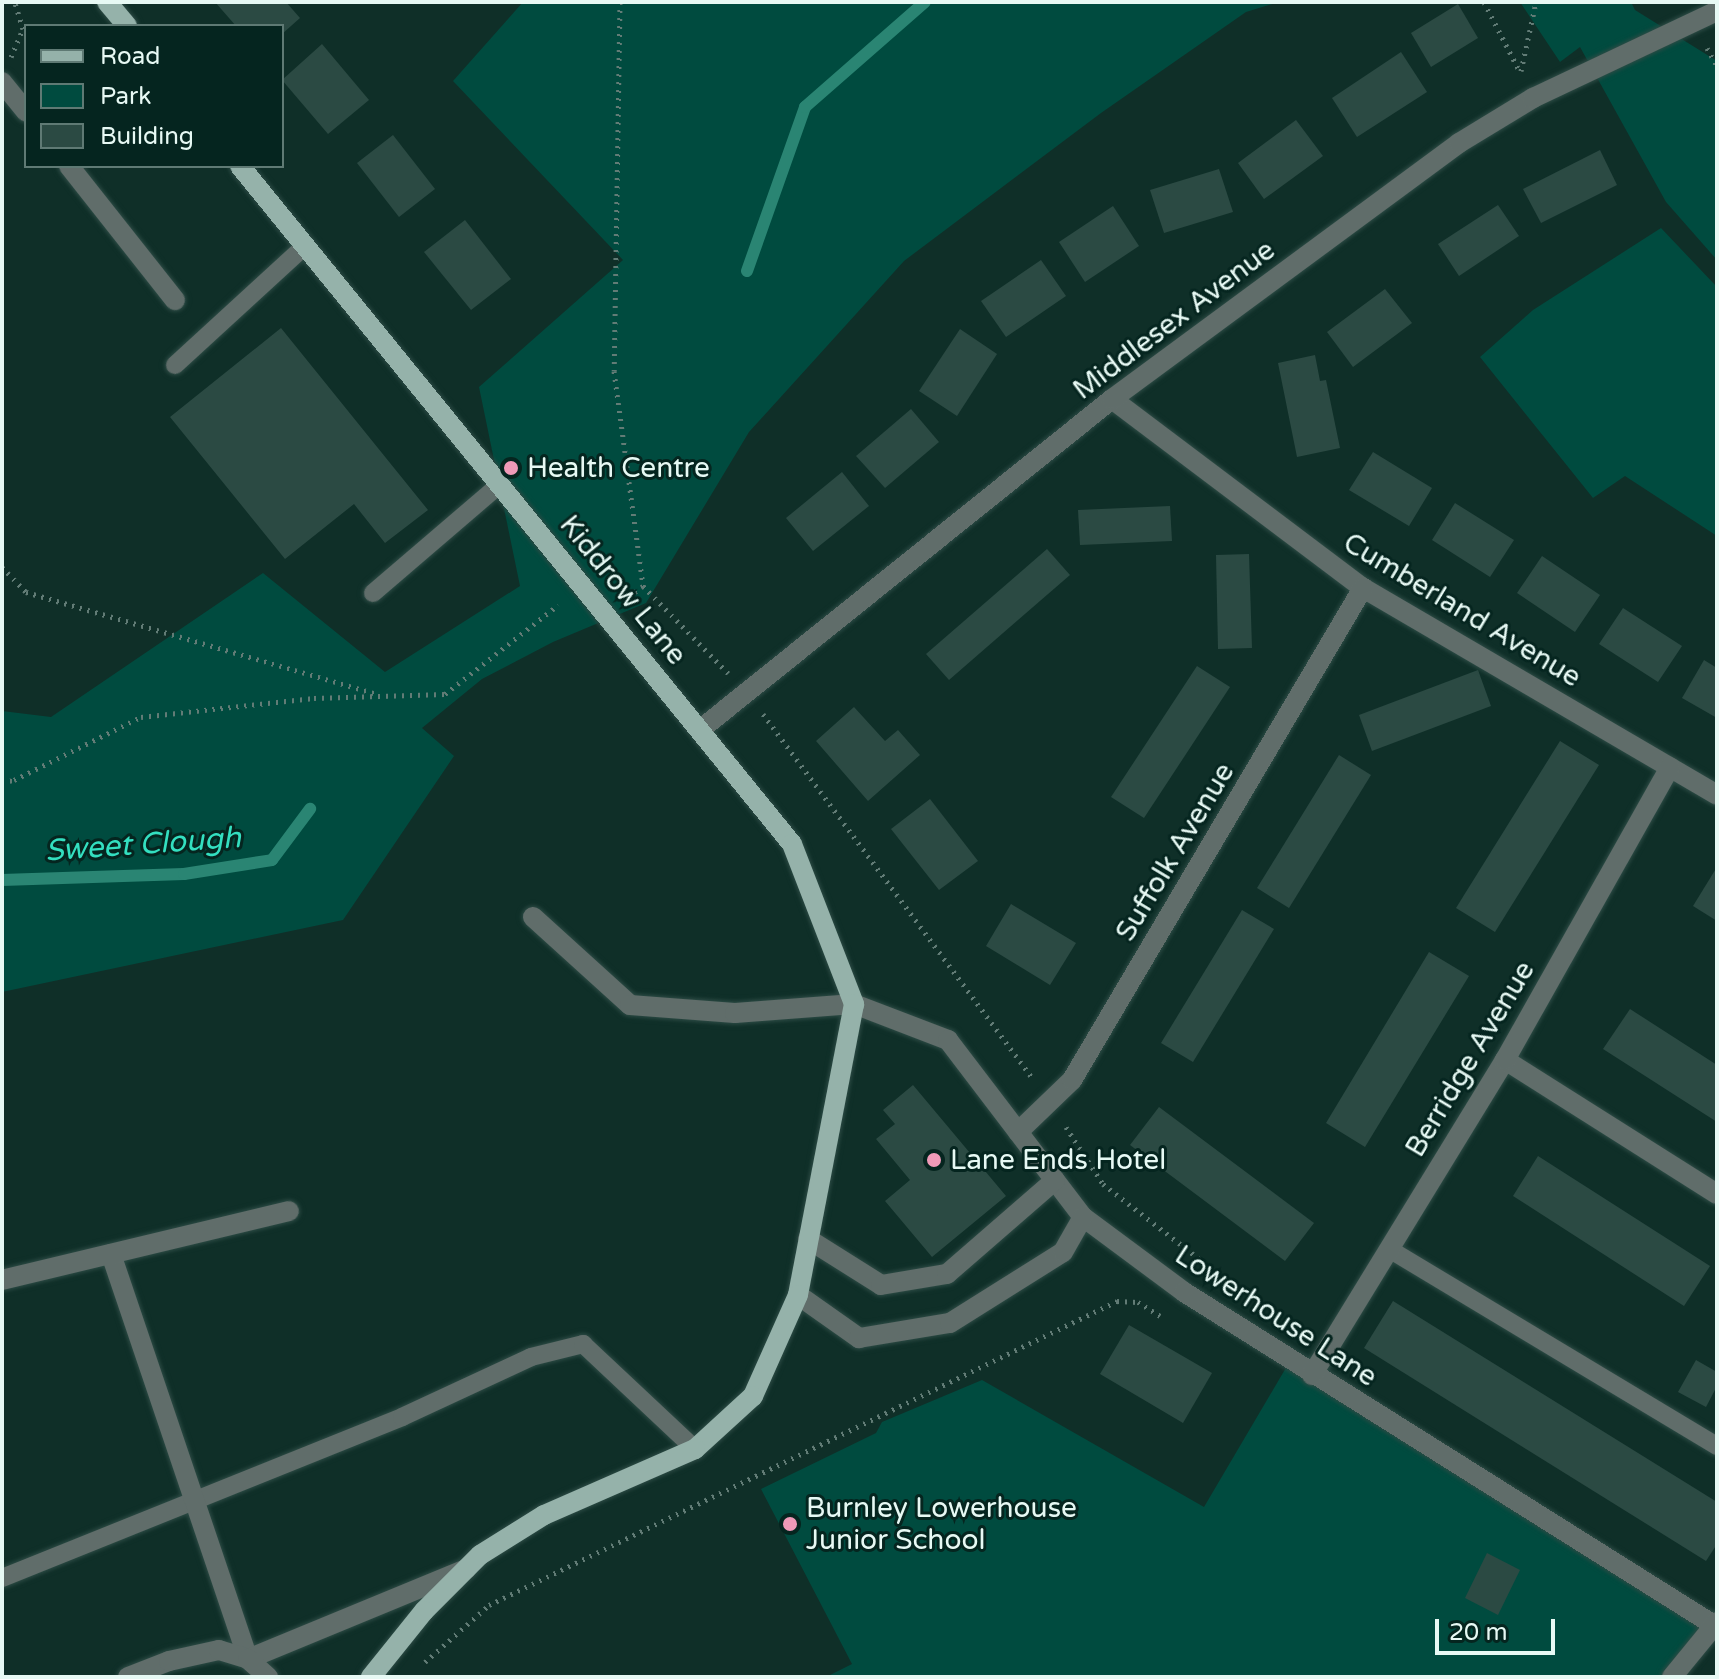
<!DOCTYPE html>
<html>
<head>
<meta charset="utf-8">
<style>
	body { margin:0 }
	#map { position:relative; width:1719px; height:1679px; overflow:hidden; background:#0f2f28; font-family:"Varela Round",sans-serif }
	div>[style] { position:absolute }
	.green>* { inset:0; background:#004b3f }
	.stream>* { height:12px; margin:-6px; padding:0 6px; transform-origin:6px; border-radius:6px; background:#2a8573 }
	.building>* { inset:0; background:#2b4a43 }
	.path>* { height:5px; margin-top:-2.5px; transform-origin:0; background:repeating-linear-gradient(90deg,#627c76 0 2px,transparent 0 8px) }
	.roads { filter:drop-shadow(0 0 2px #2d4b45) drop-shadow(0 0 2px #2d4b45) }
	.lane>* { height:18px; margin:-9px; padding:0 9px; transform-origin:9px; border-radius:9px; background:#606d6a }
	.street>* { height:20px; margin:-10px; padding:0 10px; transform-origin:10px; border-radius:10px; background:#606d6a }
	.primary>* { height:20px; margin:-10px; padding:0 10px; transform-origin:10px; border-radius:10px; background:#95b2aa }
	.dots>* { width:22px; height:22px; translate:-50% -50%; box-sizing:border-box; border:4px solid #05251f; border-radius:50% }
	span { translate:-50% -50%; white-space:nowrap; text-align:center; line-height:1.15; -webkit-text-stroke:6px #05251f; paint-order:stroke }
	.street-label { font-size:28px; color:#e7f9f4 }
	.poi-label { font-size:28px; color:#e7f9f4 }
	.left { translate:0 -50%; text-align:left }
	.water-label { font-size:30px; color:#33dfc0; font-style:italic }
	.frame { position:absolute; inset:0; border:4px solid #e7f9f4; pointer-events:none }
	.legend { position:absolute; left:24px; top:24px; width:260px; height:144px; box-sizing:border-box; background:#05251f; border:2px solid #5f7a74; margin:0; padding:10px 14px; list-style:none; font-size:24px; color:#e7f9f4 }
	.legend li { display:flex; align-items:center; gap:16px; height:40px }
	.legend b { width:40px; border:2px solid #5f7a74 }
	.scale { position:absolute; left:1435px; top:1619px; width:120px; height:36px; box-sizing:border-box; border:4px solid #e7f9f4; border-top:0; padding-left:10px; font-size:24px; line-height:28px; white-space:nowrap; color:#e7f9f4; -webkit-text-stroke:6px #05251f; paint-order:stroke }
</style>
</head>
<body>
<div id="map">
	<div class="green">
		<div style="clip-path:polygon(523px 2px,1279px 2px,1246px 12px,1101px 113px,904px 261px,749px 432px,646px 603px,553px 642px,482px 679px,422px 728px,454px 756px,343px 920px,2px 992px,2px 711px,51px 717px,263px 573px,385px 672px,520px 586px,479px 387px,623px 260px,453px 81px)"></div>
		<div style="clip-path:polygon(1520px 2px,1631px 2px,1635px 10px,1717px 61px,1717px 260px,1666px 202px,1580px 47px,1560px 62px)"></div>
		<div style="clip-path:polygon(1661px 228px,1717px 287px,1717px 536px,1625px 476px,1593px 498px,1480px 357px,1533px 310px)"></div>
		<div style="clip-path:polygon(1287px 1366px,1708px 1626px,1666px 1677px,826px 1677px,852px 1664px,761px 1489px,876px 1433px,882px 1422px,982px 1380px,1204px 1507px)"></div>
	</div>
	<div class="stream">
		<div style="left:747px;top:271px;width:174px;rotate:-70.5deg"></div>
		<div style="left:805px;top:107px;width:159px;rotate:-41.2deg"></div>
		<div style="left:2px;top:880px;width:182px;rotate:-1.9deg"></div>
		<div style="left:184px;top:874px;width:89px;rotate:-9deg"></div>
		<div style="left:272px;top:860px;width:64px;rotate:-53.3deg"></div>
	</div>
	<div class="building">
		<div style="clip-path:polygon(215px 2px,286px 2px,300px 18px,282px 34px,282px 26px,236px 26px)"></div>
		<div style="clip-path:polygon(1458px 4px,1478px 38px,1431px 67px,1411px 33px)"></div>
		<div style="clip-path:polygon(322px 44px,369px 100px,328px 134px,282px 80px)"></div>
		<div style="clip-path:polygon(1401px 52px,1427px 92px,1357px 137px,1332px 98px)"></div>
		<div style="clip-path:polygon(1296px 120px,1323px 156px,1264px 199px,1238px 163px)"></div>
		<div style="clip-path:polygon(393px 135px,435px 189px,399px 217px,357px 163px)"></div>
		<div style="clip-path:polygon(1600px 150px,1617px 185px,1541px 223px,1523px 189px)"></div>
		<div style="clip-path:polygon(1219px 169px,1233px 212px,1164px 233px,1150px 190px)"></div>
		<div style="clip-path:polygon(1498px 205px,1519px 236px,1459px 276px,1438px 244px)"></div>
		<div style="clip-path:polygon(1113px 206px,1139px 246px,1085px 282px,1059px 242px)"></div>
		<div style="clip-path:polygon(465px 220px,511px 279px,471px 310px,424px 252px)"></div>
		<div style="clip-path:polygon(1041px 260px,1066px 296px,1006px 337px,981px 301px)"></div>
		<div style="clip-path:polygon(1385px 289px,1412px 323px,1353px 367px,1327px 332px)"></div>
		<div style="clip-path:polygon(281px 328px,428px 510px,385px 543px,354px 504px,285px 559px,170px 417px)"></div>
		<div style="clip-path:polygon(960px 329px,997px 354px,957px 416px,919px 391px)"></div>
		<div style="clip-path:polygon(1315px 355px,1320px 381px,1326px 380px,1340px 448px,1297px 457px,1278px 363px)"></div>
		<div style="clip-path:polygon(911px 409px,939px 442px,885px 488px,856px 456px)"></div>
		<div style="clip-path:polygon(1373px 452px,1432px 488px,1409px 526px,1349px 490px)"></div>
		<div style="clip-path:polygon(842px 472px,869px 506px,813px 551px,786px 518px)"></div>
		<div style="clip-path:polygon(1455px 503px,1514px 540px,1490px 577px,1432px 540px)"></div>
		<div style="clip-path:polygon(1170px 506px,1172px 541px,1080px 545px,1078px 510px)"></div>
		<div style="clip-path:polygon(1047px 549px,1070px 575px,949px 680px,926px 654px)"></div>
		<div style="clip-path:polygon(1249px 554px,1252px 648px,1218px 649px,1216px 555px)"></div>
		<div style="clip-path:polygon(1542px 556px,1600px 595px,1575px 632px,1517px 593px)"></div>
		<div style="clip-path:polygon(1623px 608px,1682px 646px,1658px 682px,1599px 644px)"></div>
		<div style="clip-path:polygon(1704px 660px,1717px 668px,1717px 718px,1682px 698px)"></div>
		<div style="clip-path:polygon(1197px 666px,1230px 687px,1144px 818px,1111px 797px)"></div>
		<div style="clip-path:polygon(1478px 670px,1491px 706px,1372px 751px,1359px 715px)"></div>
		<div style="clip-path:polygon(854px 707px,885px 741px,898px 730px,920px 755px,868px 801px,816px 741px)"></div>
		<div style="clip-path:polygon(1560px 741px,1599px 765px,1495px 932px,1456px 908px)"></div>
		<div style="clip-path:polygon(1339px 755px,1371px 775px,1289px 908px,1257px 888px)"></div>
		<div style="clip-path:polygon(930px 799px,978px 861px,939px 890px,891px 829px)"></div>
		<div style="clip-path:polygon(1717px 867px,1717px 921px,1693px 906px)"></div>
		<div style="clip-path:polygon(1011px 904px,1076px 943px,1050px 985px,986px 946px)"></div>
		<div style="clip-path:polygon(1242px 910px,1274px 929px,1193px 1062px,1161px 1043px)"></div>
		<div style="clip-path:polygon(1429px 952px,1469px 976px,1365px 1147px,1326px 1123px)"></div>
		<div style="clip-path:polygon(1630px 1009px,1717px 1065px,1717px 1122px,1603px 1049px)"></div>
		<div style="clip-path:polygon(913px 1085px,1006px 1196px,932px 1257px,885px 1201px,910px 1180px,876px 1139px,895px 1124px,883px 1110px)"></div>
		<div style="clip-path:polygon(1159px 1107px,1314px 1223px,1285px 1261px,1130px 1145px)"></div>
		<div style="clip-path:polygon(1538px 1156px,1710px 1266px,1684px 1306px,1513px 1196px)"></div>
		<div style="clip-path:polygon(1393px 1301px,1717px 1502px,1717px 1544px,1706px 1561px,1364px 1348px)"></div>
		<div style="clip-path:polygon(1129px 1325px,1212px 1373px,1183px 1423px,1100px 1374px)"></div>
		<div style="clip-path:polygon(1696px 1360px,1717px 1372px,1717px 1386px,1706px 1407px,1678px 1392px)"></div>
		<div style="clip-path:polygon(1487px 1553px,1520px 1570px,1498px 1615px,1465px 1598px)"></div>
	</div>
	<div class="path">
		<div style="left:620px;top:2px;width:369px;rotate:90.9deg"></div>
		<div style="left:614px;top:371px;width:217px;rotate:82.3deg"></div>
		<div style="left:643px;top:586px;width:17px;rotate:144deg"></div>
		<div style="left:1484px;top:2px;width:79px;rotate:62.8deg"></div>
		<div style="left:1707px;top:48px;width:21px;rotate:61deg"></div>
		<div style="left:11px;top:57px;width:30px;rotate:-67deg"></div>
		<div style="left:23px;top:29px;width:28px;rotate:-107deg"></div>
		<div style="left:1521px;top:71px;width:71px;rotate:-77.7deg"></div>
		<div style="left:2px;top:567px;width:35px;rotate:46deg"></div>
		<div style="left:26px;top:592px;width:366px;rotate:16.2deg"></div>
		<div style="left:643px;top:586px;width:122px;rotate:45.7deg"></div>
		<div style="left:763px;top:714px;width:454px;rotate:53.5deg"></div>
		<div style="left:2px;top:782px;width:12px;rotate:-9deg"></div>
		<div style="left:14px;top:780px;width:142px;rotate:-26.4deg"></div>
		<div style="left:141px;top:717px;width:174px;rotate:-6.3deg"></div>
		<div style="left:314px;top:698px;width:131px;rotate:-1.7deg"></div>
		<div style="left:445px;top:694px;width:144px;rotate:-38.2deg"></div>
		<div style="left:1066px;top:1127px;width:68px;rotate:57deg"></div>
		<div style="left:1103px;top:1184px;width:132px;rotate:37.9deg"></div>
		<div style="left:1207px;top:1265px;width:6px;rotate:129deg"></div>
		<div style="left:425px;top:1662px;width:86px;rotate:-41.7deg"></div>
		<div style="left:489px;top:1605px;width:698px;rotate:-25.83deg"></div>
		<div style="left:1117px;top:1301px;width:21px;rotate:3deg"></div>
		<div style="left:1138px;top:1302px;width:26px;rotate:32deg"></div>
	</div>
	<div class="roads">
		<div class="lane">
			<div style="left:175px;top:365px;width:175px;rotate:-42.5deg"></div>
			<div style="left:373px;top:593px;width:167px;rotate:-40.6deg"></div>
			<div style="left:1389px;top:1249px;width:383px;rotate:31deg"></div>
			<div style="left:2px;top:1578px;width:431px;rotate:-21.9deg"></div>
			<div style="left:402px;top:1417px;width:142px;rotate:-24.9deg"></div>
			<div style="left:531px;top:1357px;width:54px;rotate:-14deg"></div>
			<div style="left:583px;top:1344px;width:154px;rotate:43.2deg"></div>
		</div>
		<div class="street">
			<div style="left:2px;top:82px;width:38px;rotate:51deg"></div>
			<div style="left:69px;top:166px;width:171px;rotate:51.7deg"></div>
			<div style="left:1112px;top:399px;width:314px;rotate:37deg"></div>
			<div style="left:1363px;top:588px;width:410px;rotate:30.3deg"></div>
			<div style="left:701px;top:729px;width:527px;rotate:-38.76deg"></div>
			<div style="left:1112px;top:399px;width:431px;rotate:-36.4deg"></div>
			<div style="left:1459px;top:143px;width:87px;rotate:-31.3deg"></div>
			<div style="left:1533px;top:98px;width:204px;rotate:-25.3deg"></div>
			<div style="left:533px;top:917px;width:131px;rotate:42.2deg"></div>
			<div style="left:630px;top:1005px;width:105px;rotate:4.4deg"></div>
			<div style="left:735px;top:1013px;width:119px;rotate:-4.3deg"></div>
			<div style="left:854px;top:1004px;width:101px;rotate:21deg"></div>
			<div style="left:948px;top:1040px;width:223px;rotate:52.7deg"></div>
			<div style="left:1083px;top:1217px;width:126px;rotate:36.6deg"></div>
			<div style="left:1184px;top:1292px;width:630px;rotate:32.15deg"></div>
			<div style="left:1505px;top:1060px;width:251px;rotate:32.3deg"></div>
			<div style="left:1018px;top:1132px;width:75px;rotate:-43.9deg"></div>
			<div style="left:1072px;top:1080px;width:572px;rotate:-59.4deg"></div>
			<div style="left:808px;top:1239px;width:86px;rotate:32.2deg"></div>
			<div style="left:881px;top:1285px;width:67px;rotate:-9.5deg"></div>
			<div style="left:947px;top:1274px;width:143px;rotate:-41deg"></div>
			<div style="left:111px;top:1254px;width:428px;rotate:71.3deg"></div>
			<div style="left:248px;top:1659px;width:236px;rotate:-22.4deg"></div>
			<div style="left:2px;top:1280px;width:295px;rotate:-13.5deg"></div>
			<div style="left:798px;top:1295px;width:75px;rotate:35.2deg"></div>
			<div style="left:859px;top:1338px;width:92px;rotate:-9.4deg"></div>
			<div style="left:950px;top:1323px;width:133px;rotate:-32.1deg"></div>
			<div style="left:1063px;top:1252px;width:40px;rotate:-60.3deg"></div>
			<div style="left:1312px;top:1375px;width:369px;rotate:-58.5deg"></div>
			<div style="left:1505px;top:1060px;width:336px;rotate:-60.6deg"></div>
			<div style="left:128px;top:1677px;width:44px;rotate:-21.3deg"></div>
			<div style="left:169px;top:1661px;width:51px;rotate:-12.4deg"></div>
			<div style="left:219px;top:1650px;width:30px;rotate:17deg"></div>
			<div style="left:248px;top:1659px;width:27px;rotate:42deg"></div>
			<div style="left:1672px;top:1677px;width:71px;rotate:-50.7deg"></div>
		</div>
		<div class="primary">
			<div style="left:107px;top:2px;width:31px;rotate:50deg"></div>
			<div style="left:240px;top:166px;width:874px;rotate:50.85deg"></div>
			<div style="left:792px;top:844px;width:172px;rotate:68.8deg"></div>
			<div style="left:854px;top:1004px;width:296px;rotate:100.9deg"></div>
			<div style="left:798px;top:1295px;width:111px;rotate:114deg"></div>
			<div style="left:753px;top:1396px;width:79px;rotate:137.6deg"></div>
			<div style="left:695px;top:1449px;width:165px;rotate:156.4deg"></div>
			<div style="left:544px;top:1515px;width:75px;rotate:148deg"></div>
			<div style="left:480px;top:1555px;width:79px;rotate:135deg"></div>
			<div style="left:424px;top:1611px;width:85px;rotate:128.8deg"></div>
		</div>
	</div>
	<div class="dots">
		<div style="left:511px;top:468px;background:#ef9ab8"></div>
		<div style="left:934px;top:1160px;background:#ef9ab8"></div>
		<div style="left:790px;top:1524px;background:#ef9ab8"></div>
	</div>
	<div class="street-label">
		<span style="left:1174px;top:320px;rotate:-37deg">Middlesex Avenue</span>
		<span style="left:623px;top:590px;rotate:51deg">Kiddrow Lane</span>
		<span style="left:1462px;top:610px;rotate:31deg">Cumberland Avenue</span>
		<span style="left:1175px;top:852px;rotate:-59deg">Suffolk Avenue</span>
		<span style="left:1470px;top:1059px;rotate:-59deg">Berridge Avenue</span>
		<span style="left:1276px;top:1316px;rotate:33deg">Lowerhouse Lane</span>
	</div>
	<div class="poi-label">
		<span class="left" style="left:527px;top:468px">Health Centre</span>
		<span class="left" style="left:950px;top:1160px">Lane Ends Hotel</span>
		<span class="left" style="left:806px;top:1524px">Burnley Lowerhouse<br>Junior School</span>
	</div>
	<div class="water-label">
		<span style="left:143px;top:845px;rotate:-4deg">Sweet Clough</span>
	</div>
	<div class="frame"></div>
	<ul class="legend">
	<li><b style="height:10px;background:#95b2aa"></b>Road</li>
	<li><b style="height:22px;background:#004b3f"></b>Park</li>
	<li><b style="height:22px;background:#2b4a43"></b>Building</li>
	</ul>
	<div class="scale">20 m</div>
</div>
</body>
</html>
